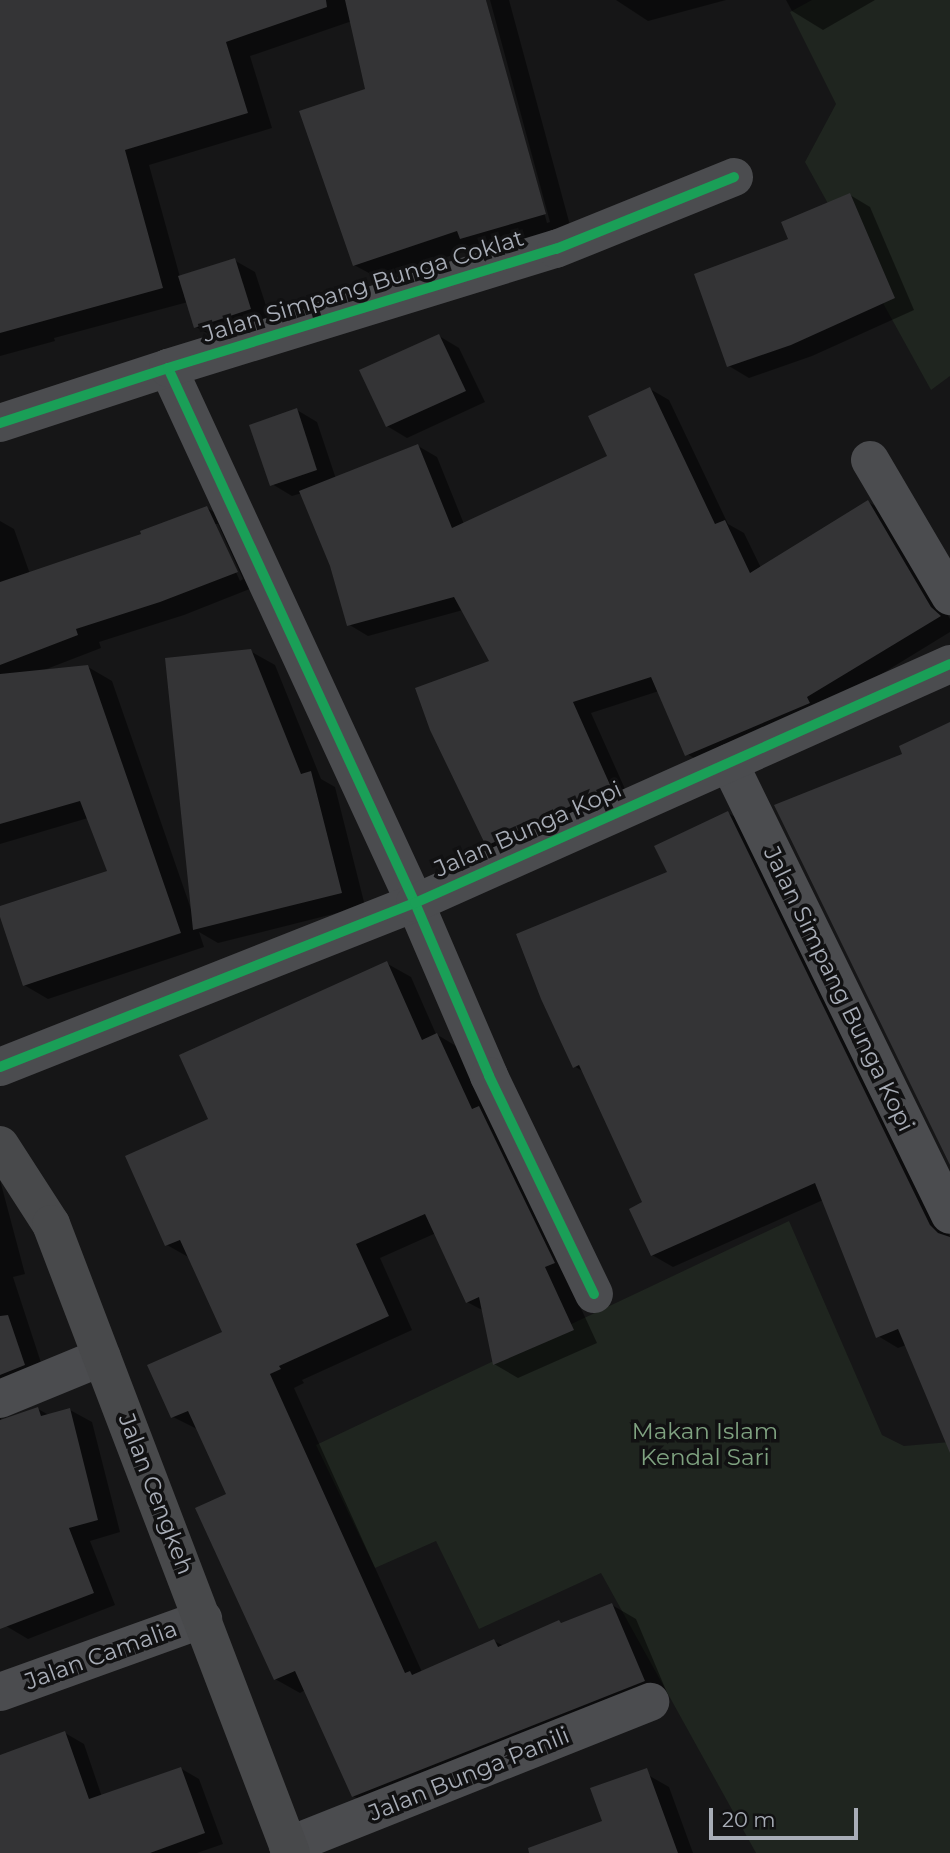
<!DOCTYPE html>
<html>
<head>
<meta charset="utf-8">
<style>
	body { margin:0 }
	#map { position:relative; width:950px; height:1853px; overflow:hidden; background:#161617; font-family:Montserrat,sans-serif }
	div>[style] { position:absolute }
	.green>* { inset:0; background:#1f251f }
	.shadow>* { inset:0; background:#0007 }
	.building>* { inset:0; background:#343436 }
	.minor>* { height:38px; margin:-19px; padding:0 19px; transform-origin:19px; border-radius:19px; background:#4b4c4f }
	.primary>* { height:38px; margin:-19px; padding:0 19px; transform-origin:19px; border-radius:19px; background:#48494b }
	.cycleway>* { height:10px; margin:-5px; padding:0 5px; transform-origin:5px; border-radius:5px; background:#1a9f57 }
	span { translate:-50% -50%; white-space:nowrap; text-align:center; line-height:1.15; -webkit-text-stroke:7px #111112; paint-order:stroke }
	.street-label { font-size:23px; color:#a8adb7 }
	.park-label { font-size:23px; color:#7fa280 }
	.scale { position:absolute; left:709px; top:1808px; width:149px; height:32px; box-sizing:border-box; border:4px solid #a8adb7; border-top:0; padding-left:9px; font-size:21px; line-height:24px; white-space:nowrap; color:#a8adb7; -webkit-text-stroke:5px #111112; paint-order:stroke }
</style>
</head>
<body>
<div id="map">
	<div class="green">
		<div style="clip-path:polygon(812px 0,950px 0,950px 376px,931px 390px,805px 162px,836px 104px,790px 12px)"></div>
		<div style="clip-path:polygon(789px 1221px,882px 1435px,904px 1446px,950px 1442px,950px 1853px,756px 1853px,601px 1573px,479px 1629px,436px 1541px,375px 1568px,316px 1445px)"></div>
	</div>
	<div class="shadow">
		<div style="clip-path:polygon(0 0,486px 0,547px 223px,550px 222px,490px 0,509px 0,571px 229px,486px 252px,477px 247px,380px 279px,354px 265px,368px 90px,352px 21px,250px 56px,272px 128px,149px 165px,180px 277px,234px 260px,255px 272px,271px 321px,216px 338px,196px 327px,188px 302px,54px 338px,55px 341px,0 356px)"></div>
		<div style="clip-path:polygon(616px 0,726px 0,648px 21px)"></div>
		<div style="clip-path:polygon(786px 0,875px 0,823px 30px,792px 11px)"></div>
		<div style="clip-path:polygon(850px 195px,870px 207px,914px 310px,812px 356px,749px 378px,729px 366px,791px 240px)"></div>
		<div style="clip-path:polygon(439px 336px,459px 348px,485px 402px,407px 438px,387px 426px)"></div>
		<div style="clip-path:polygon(650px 389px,669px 400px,728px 524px,744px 533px,761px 568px,868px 502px,888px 513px,950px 619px,950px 632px,826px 708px,706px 765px,687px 754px,659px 691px,591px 713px,629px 798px,507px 856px,487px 844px,491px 662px,463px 610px,368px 636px,348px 624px,332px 566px,302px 493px,292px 496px,272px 484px,297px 410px,317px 422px,336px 479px,418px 446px,437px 457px,464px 524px,609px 457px)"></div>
		<div style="clip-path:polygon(evenodd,207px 508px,231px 521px,260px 585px,184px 615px,99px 642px,101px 648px,44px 670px,88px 667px,112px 681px,191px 909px,250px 651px,275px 665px,321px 779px,335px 787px,365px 906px,218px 943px,199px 932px,204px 947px,48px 999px,24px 985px,0 908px,109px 872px,88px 818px,0 844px,0 521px,14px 529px,30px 574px,143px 535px,207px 508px,214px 524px,218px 524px,243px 579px,240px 581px,214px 524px)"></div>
		<div style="clip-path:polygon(728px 813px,748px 824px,950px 1237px,950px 1428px,906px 1345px,898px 1348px,878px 1336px,823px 1200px,673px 1267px,652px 1255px,645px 1203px,584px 1072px,574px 1066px,669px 873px)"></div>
		<div style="clip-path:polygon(386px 963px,411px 977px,436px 1034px,461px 1049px,597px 1343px,518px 1378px,494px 1364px,484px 1311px,467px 1302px,436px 1233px,380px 1258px,412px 1330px,302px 1380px,304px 1383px,294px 1388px,422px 1672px,494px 1641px,504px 1646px,559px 1622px,563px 1624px,612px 1605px,636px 1619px,668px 1695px,377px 1810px,353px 1796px,305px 1690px,300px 1693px,275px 1679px,228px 1495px,199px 1430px,173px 1417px,224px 1333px,190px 1258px,167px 1245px,210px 1120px)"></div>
		<div style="clip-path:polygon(0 1180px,25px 1274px,13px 1277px,46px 1378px,0 1408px)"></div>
		<div style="clip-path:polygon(0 1409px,1px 1421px,38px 1409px,49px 1415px,70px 1410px,92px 1422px,120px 1532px,90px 1541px,115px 1605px,28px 1639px,6px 1626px,0 1613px)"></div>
		<div style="clip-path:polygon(65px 1733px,84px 1744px,102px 1797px,180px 1768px,199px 1779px,223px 1844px,197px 1853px,0 1853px,0 1756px)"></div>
		<div style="clip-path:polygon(648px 1775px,669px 1787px,693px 1853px,532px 1853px,604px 1823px)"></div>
	</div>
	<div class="building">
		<div style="clip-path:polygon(0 0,326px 0,327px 7px,226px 42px,248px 113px,125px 150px,163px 288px,0 333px)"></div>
		<div style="clip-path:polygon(345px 0,486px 0,546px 214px,460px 239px,457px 231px,353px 266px,299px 111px,365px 89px)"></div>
		<div style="clip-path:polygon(850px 193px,895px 298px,791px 345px,727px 367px,694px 274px,788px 239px,781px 222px)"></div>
		<div style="clip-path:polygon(235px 258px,251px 309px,194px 328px,178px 276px)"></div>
		<div style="clip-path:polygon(439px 334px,466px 391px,386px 427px,359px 370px)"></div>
		<div style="clip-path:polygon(650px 387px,715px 524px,725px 520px,750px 573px,868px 500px,931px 607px,941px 616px,807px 697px,810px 703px,685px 756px,651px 677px,573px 702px,611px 787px,486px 846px,430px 730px,415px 688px,489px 661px,454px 597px,347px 626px,330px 566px,299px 491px,418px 444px,452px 528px,607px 456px,588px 416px)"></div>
		<div style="clip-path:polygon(297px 408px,317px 470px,270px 486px,249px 425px)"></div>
		<div style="clip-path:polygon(207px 506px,238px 572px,160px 602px,76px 629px,78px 635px,0 665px,0 582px,141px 534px,140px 531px)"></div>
		<div style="clip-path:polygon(251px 649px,301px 774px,311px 771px,342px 893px,193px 930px,165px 658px)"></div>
		<div style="clip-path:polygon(88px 665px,181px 933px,23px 986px,0 917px,0 906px,107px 871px,80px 801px,0 824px,0 674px)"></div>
		<div style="clip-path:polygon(950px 722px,950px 1165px,774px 805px,902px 754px,899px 746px)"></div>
		<div style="clip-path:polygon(728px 811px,930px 1225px,938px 1233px,950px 1237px,950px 1453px,898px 1329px,876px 1338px,815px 1183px,651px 1256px,629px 1209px,642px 1202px,579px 1065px,573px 1068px,541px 999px,516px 934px,667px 872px,654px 846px)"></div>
		<div style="clip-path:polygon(387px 961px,422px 1040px,437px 1033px,472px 1109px,479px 1106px,555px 1263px,545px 1267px,574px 1330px,493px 1365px,479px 1297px,466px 1303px,425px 1214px,356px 1244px,389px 1316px,279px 1366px,281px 1369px,270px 1374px,405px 1673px,410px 1671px,412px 1675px,494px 1639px,498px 1647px,559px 1620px,561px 1623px,612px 1603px,645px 1681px,352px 1797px,295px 1671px,274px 1680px,195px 1508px,226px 1494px,188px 1411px,171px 1418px,147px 1365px,222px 1332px,180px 1240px,165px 1246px,125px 1156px,208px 1119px,179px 1055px)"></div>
		<div style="clip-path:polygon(8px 1315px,25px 1365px,0 1375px,0 1316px)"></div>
		<div style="clip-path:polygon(38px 1407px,41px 1416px,70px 1408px,98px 1520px,69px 1528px,94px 1593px,0 1629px,0 1420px)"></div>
		<div style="clip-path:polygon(65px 1731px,89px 1799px,181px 1767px,205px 1833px,150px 1853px,0 1853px,0 1755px)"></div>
		<div style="clip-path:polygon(647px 1768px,678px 1853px,529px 1853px,528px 1848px,602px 1821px,590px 1788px)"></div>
	</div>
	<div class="minor">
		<div style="left:168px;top:368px;width:589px;rotate:65.22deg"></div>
		<div style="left:415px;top:903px;width:188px;rotate:66.8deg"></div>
		<div style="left:489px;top:1076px;width:242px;rotate:64.3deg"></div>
		<div style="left:0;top:423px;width:177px;rotate:-18.1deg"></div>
		<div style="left:168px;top:368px;width:406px;rotate:-17.1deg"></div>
		<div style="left:556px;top:249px;width:192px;rotate:-22deg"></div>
		<div style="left:870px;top:460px;width:158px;rotate:59.5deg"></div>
		<div style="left:729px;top:763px;width:503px;rotate:63.94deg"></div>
		<div style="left:0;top:1067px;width:446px;rotate:-21.6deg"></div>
		<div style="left:415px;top:903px;width:586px;rotate:-24.07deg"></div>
		<div style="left:0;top:1399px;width:110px;rotate:-22.4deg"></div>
		<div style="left:0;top:1692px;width:216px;rotate:-19.8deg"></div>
		<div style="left:288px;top:1846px;width:390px;rotate:-21.7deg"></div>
	</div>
	<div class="primary">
		<div style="left:0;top:1145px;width:94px;rotate:57.2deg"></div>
		<div style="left:51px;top:1224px;width:673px;rotate:69.12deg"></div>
	</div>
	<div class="cycleway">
		<div style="left:168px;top:368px;width:589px;rotate:65.22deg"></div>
		<div style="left:415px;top:903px;width:188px;rotate:66.8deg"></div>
		<div style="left:489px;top:1076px;width:242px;rotate:64.3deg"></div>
		<div style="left:0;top:423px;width:177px;rotate:-18.1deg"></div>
		<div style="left:168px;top:368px;width:406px;rotate:-17.1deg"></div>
		<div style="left:556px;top:249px;width:192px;rotate:-22deg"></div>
		<div style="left:0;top:1067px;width:446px;rotate:-21.6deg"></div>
		<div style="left:415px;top:903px;width:586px;rotate:-24.07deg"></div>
	</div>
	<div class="street-label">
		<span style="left:363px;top:286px;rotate:-17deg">Jalan Simpang Bunga Coklat</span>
		<span style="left:528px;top:829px;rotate:-24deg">Jalan Bunga Kopi</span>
		<span style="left:839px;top:989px;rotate:64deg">Jalan Simpang Bunga Kopi</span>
		<span style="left:156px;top:1494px;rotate:69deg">Jalan Cengkeh</span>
		<span style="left:101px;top:1655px;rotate:-20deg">Jalan Camalia</span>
		<span style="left:469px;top:1774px;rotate:-22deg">Jalan Bunga Panili</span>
	</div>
	<div class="park-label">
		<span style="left:705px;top:1444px">Makan Islam<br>Kendal Sari</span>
	</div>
	<div class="scale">20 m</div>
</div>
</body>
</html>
